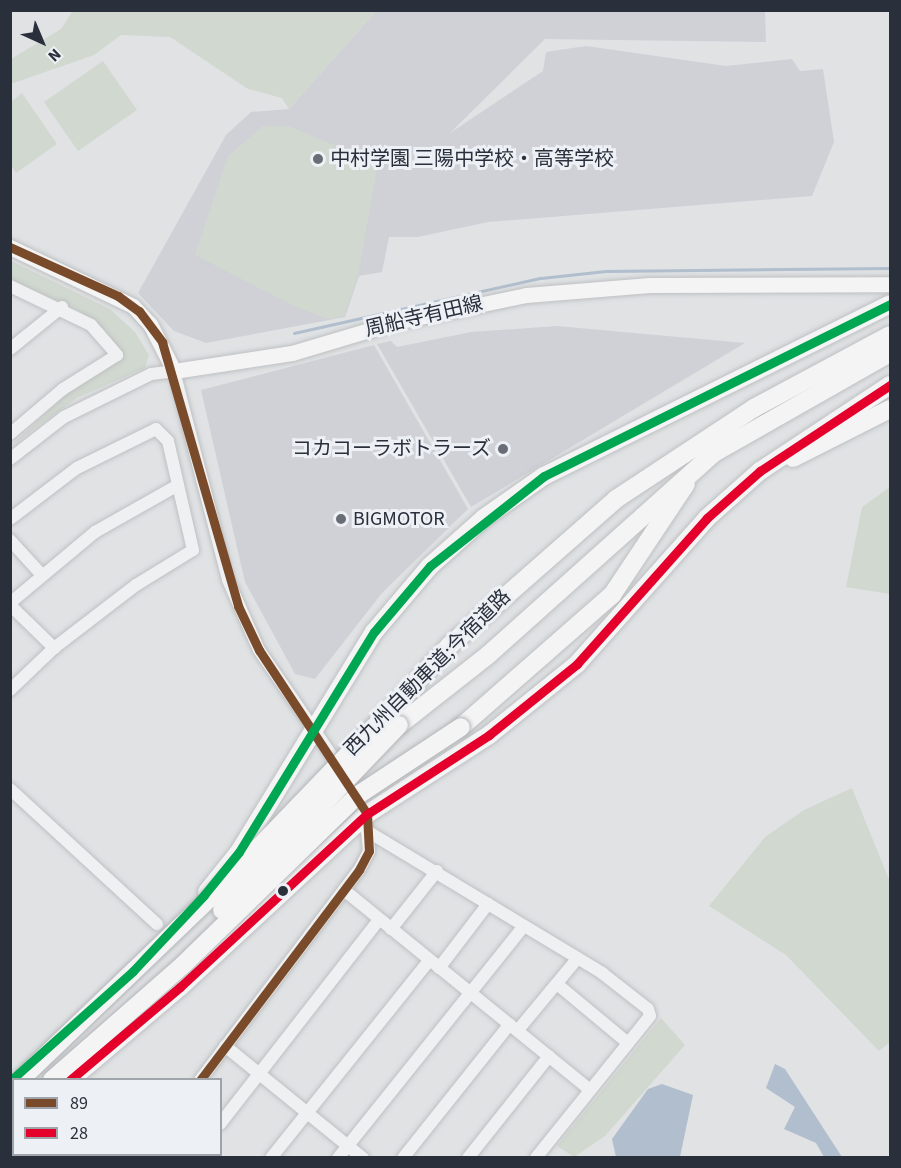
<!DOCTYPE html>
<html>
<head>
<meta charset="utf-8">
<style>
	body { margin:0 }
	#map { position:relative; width:901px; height:1168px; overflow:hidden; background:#e0e2e4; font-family:"Source Sans 3","Noto Sans JP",sans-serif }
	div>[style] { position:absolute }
	.built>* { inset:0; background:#cfd1d7 }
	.green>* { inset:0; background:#d1d8d0 }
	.water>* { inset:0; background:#b1becd }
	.stream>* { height:3px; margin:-1.5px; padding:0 1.5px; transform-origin:1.5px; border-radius:1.5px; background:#b1becd }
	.roads { filter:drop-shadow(0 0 2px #bec0c2) drop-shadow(0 0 2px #bec0c2) }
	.minor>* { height:12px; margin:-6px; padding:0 6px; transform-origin:6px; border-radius:6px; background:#eff0f1 }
	.major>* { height:15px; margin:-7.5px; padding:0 7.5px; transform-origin:7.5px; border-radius:7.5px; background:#f4f4f5 }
	.highway>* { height:18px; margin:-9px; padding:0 9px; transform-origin:9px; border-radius:9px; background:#f4f4f5 }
	.bridges { filter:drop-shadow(0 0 2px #b3b5b8) drop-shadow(0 0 2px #b3b5b8) }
	.highway-bridge>* { height:18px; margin:-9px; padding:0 9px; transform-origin:9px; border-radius:9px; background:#f4f4f5 }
	.bus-1>* { height:9px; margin:-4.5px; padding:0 4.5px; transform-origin:4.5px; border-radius:4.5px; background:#7a4b2a }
	.bus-2>* { height:9px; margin:-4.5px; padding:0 4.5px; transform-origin:4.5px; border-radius:4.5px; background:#e4002b }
	.bus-3>* { height:9px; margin:-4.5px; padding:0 4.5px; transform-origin:4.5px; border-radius:4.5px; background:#00a651 }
	.dots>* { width:16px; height:16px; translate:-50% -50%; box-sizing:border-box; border:3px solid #edf0f4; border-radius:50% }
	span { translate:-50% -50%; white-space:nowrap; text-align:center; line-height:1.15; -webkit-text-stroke:6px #edf0f4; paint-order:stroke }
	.poi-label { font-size:20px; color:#292f3b }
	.left { translate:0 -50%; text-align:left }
	.right { translate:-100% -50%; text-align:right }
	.street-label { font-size:20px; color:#292f3b }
	.frame { position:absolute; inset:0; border:12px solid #292f3b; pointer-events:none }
	.legend { position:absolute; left:12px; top:1078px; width:210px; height:78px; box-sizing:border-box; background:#edf0f4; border:2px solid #9fa3aa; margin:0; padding:8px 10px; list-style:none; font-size:18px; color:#292f3b }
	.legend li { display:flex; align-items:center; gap:12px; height:30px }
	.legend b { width:30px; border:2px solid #9fa3aa }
	.north { position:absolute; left:12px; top:12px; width:60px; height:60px; -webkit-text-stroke:4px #edf0f4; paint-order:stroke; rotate:136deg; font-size:16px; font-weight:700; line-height:24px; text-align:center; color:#292f3b }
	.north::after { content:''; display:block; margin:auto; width:21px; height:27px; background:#292f3b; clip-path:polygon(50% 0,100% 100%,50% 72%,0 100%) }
</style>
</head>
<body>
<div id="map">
	<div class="built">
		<div style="clip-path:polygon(376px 11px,765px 11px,766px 42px,545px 39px,450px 133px,543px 71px,546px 52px,586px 46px,726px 66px,792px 59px,800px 71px,823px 69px,834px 142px,812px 196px,488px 222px,418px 237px,389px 237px,382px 272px,359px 276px,345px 317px,206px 343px,174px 331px,138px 293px,226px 135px,251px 112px,289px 109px)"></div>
		<div style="clip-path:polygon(557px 326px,745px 343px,471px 507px,377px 344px,391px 341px,397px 347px,471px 332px)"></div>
		<div style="clip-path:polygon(374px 345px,468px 509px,382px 593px,315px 679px,295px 674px,245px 582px,201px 390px)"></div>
	</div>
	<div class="green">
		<div style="clip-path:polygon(73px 10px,376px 10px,376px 11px,289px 109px,282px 98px,248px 89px,170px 37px,121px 35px,94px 55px,11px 84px,11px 59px,61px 29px)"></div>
		<div style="clip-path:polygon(103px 61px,137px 110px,78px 151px,44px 102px)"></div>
		<div style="clip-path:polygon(22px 93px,57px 144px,16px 173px,11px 165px,11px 102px)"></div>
		<div style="clip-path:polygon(263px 126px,288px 126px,378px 163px,358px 276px,344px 316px,329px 319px,296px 307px,195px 255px,228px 156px)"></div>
		<div style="clip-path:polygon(11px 261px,110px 309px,135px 332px,149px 355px,145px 368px,77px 398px,11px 446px,69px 391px,124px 356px,105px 330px,76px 309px,11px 280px)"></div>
		<div style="clip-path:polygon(890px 487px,890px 594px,846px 587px,862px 507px)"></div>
		<div style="clip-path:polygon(852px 788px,890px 882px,890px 1042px,879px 1051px,786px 955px,709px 906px,765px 837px,804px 810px)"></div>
		<div style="clip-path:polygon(661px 1018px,685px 1045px,605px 1136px,574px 1157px,557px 1146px)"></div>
	</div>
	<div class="water">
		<div style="clip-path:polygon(775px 1064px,785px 1069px,842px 1157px,824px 1157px,816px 1143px,784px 1129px,795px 1107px,766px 1088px)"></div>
		<div style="clip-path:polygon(662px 1084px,693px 1095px,680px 1157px,616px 1157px,612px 1139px,648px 1089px)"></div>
	</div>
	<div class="stream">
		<div style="left:294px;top:333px;width:253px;rotate:-12.6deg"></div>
		<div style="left:541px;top:278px;width:65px;rotate:-6.1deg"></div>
		<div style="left:606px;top:271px;width:284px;rotate:-0.6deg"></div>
	</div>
	<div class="roads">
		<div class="minor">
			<div style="left:10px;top:286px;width:90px;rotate:25.7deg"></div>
			<div style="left:91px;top:325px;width:40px;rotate:49deg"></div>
			<div style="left:117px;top:355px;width:64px;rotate:147.8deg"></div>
			<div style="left:63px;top:389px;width:70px;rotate:139.7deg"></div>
			<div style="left:10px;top:349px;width:67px;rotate:-38.9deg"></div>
			<div style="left:10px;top:459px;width:68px;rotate:-37.9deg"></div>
			<div style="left:64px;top:417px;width:97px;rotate:-26.3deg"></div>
			<div style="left:151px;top:374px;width:23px;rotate:-7deg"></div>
			<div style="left:174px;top:371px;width:216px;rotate:75.5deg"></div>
			<div style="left:228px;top:580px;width:77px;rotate:66.1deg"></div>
			<div style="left:259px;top:650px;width:145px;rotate:55.4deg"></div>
			<div style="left:10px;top:519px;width:84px;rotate:-37.3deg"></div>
			<div style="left:77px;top:468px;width:88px;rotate:-26.3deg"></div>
			<div style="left:156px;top:429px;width:17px;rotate:45deg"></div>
			<div style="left:168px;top:441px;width:112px;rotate:77.1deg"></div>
			<div style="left:193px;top:550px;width:67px;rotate:148.4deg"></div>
			<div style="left:136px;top:585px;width:103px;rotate:142.5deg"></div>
			<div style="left:54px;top:648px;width:61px;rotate:136.3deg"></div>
			<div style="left:10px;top:540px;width:45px;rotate:47.7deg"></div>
			<div style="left:10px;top:603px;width:111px;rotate:-39.9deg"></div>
			<div style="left:95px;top:532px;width:95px;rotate:-29.5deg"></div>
			<div style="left:10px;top:605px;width:62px;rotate:44.3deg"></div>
			<div style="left:10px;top:789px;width:200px;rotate:42.6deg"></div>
			<div style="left:367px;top:831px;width:275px;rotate:31.1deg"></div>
			<div style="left:602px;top:973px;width:58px;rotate:38deg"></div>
			<div style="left:648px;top:1009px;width:7px;rotate:74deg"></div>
			<div style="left:650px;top:1016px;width:182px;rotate:128.8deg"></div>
			<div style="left:344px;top:890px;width:317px;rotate:39.1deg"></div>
			<div style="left:391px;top:929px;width:74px;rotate:-51.6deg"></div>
			<div style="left:439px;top:968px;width:81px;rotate:-52.6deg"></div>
			<div style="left:557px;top:984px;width:92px;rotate:39.7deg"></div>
			<div style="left:518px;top:1030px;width:92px;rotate:-50.3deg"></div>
			<div style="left:225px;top:1046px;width:178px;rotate:39.1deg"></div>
			<div style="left:200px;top:1080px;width:263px;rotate:-52.9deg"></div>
			<div style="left:359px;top:870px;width:21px;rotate:-62deg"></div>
			<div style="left:369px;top:851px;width:41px;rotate:-95.6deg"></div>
			<div style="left:220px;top:1124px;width:259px;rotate:-52.1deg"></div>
			<div style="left:143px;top:1158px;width:4px;rotate:-63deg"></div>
			<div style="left:195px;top:1158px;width:5px;rotate:-53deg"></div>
			<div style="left:271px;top:1158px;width:253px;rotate:-51.3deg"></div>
			<div style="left:338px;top:1158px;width:297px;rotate:-51.3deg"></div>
			<div style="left:403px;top:1158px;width:171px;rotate:-51.4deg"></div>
			<div style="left:468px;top:1158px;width:130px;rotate:-51.5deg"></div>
		</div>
		<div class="major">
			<div style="left:10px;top:247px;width:136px;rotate:25.6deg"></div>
			<div style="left:133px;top:306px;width:25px;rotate:47deg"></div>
			<div style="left:150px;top:324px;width:53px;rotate:62.9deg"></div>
			<div style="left:174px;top:371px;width:119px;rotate:-8.7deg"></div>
			<div style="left:292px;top:353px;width:109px;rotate:-16.6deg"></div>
			<div style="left:396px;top:322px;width:133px;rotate:-11.7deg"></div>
			<div style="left:526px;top:295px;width:124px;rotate:-4.6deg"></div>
			<div style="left:650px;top:285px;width:240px;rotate:-0.2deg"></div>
		</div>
		<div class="highway">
			<div style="left:793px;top:458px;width:109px;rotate:-26.8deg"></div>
			<div style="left:388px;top:713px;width:92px;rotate:-47.6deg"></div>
			<div style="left:450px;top:645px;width:221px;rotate:-41.3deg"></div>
			<div style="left:616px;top:499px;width:165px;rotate:-33.4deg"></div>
			<div style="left:754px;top:408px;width:154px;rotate:-28.2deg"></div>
			<div style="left:399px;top:725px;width:113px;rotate:-38.2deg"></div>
			<div style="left:488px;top:655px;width:303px;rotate:-41.8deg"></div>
			<div style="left:714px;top:453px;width:202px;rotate:-29.6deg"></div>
			<div style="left:461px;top:727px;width:201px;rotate:-41.2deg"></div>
			<div style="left:612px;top:595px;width:133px;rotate:-56.3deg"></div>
			<div style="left:207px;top:892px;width:51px;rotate:-51.3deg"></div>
			<div style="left:239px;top:852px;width:258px;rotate:-58.5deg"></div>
			<div style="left:374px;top:632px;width:87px;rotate:-49.7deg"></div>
			<div style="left:430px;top:566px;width:72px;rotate:-41.6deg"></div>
			<div style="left:484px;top:518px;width:73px;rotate:-35deg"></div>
			<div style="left:544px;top:476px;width:386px;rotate:-26.4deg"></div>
			<div style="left:70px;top:1080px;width:144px;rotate:-40.2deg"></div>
			<div style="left:180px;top:987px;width:255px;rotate:-42.8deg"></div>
			<div style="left:367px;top:814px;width:145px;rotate:-32.9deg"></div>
			<div style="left:489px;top:735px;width:113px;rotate:-38.9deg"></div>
			<div style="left:577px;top:664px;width:195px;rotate:-48.3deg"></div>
			<div style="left:707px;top:518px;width:71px;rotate:-41.6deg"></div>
			<div style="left:760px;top:471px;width:156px;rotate:-33.5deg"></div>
			<div style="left:10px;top:1115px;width:5px;rotate:-37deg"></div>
			<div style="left:10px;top:1129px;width:4px;rotate:-27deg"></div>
		</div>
	</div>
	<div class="bridges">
		<div class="highway-bridge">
			<div style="left:222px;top:910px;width:256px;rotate:-46.3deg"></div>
			<div style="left:20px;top:1080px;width:263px;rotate:-43.8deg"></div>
			<div style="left:210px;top:898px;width:257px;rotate:-46.1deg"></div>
			<div style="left:52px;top:1080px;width:174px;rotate:-41.3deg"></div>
			<div style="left:183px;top:965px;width:244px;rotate:-44.2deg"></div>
			<div style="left:358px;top:795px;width:123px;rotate:-33.4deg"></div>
		</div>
	</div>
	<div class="bus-1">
		<div style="left:10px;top:247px;width:119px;rotate:24.4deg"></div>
		<div style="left:118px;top:296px;width:26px;rotate:36deg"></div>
		<div style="left:139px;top:311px;width:39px;rotate:53deg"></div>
		<div style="left:162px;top:342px;width:275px;rotate:73.9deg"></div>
		<div style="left:238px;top:606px;width:49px;rotate:64.5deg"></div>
		<div style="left:259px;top:650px;width:196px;rotate:56.6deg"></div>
		<div style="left:367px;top:814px;width:37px;rotate:87deg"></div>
		<div style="left:369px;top:851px;width:21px;rotate:118deg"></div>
		<div style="left:359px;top:870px;width:263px;rotate:127.1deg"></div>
	</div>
	<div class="bus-2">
		<div style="left:70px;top:1080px;width:144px;rotate:-40.2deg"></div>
		<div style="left:180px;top:987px;width:255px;rotate:-42.8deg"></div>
		<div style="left:367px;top:814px;width:145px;rotate:-32.9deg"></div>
		<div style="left:489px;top:735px;width:113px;rotate:-38.9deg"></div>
		<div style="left:577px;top:664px;width:195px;rotate:-48.3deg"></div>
		<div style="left:707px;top:518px;width:71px;rotate:-41.6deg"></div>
		<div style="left:760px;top:471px;width:156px;rotate:-33.5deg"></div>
	</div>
	<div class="bus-3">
		<div style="left:10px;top:1081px;width:165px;rotate:-41.8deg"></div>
		<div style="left:133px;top:971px;width:104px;rotate:-46.9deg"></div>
		<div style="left:204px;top:895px;width:55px;rotate:-50.9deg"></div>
		<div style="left:239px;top:852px;width:258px;rotate:-58.5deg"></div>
		<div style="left:374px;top:632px;width:87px;rotate:-49.7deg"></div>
		<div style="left:430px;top:566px;width:145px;rotate:-38.3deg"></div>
		<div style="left:544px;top:476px;width:386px;rotate:-26.4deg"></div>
	</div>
	<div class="dots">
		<div style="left:318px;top:159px;background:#696e76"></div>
		<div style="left:503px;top:449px;background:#696e76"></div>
		<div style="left:341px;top:519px;background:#696e76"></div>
		<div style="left:283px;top:891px;background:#292f3b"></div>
	</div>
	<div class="poi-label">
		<span class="left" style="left:330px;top:159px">中村学園 三陽中学校・高等学校</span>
		<span class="right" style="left:491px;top:449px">コカコーラボトラーズ</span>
		<span class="left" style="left:353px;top:519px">BIGMOTOR</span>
	</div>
	<div class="street-label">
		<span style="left:424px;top:317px;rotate:-13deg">周船寺有田線</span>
		<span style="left:428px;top:673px;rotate:-45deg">西九州自動車道;今宿道路</span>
	</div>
	<div class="frame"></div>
	<ul class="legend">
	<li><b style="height:8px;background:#7a4b2a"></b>89</li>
	<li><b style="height:8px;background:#e4002b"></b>28</li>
	</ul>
	<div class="north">N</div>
</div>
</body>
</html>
